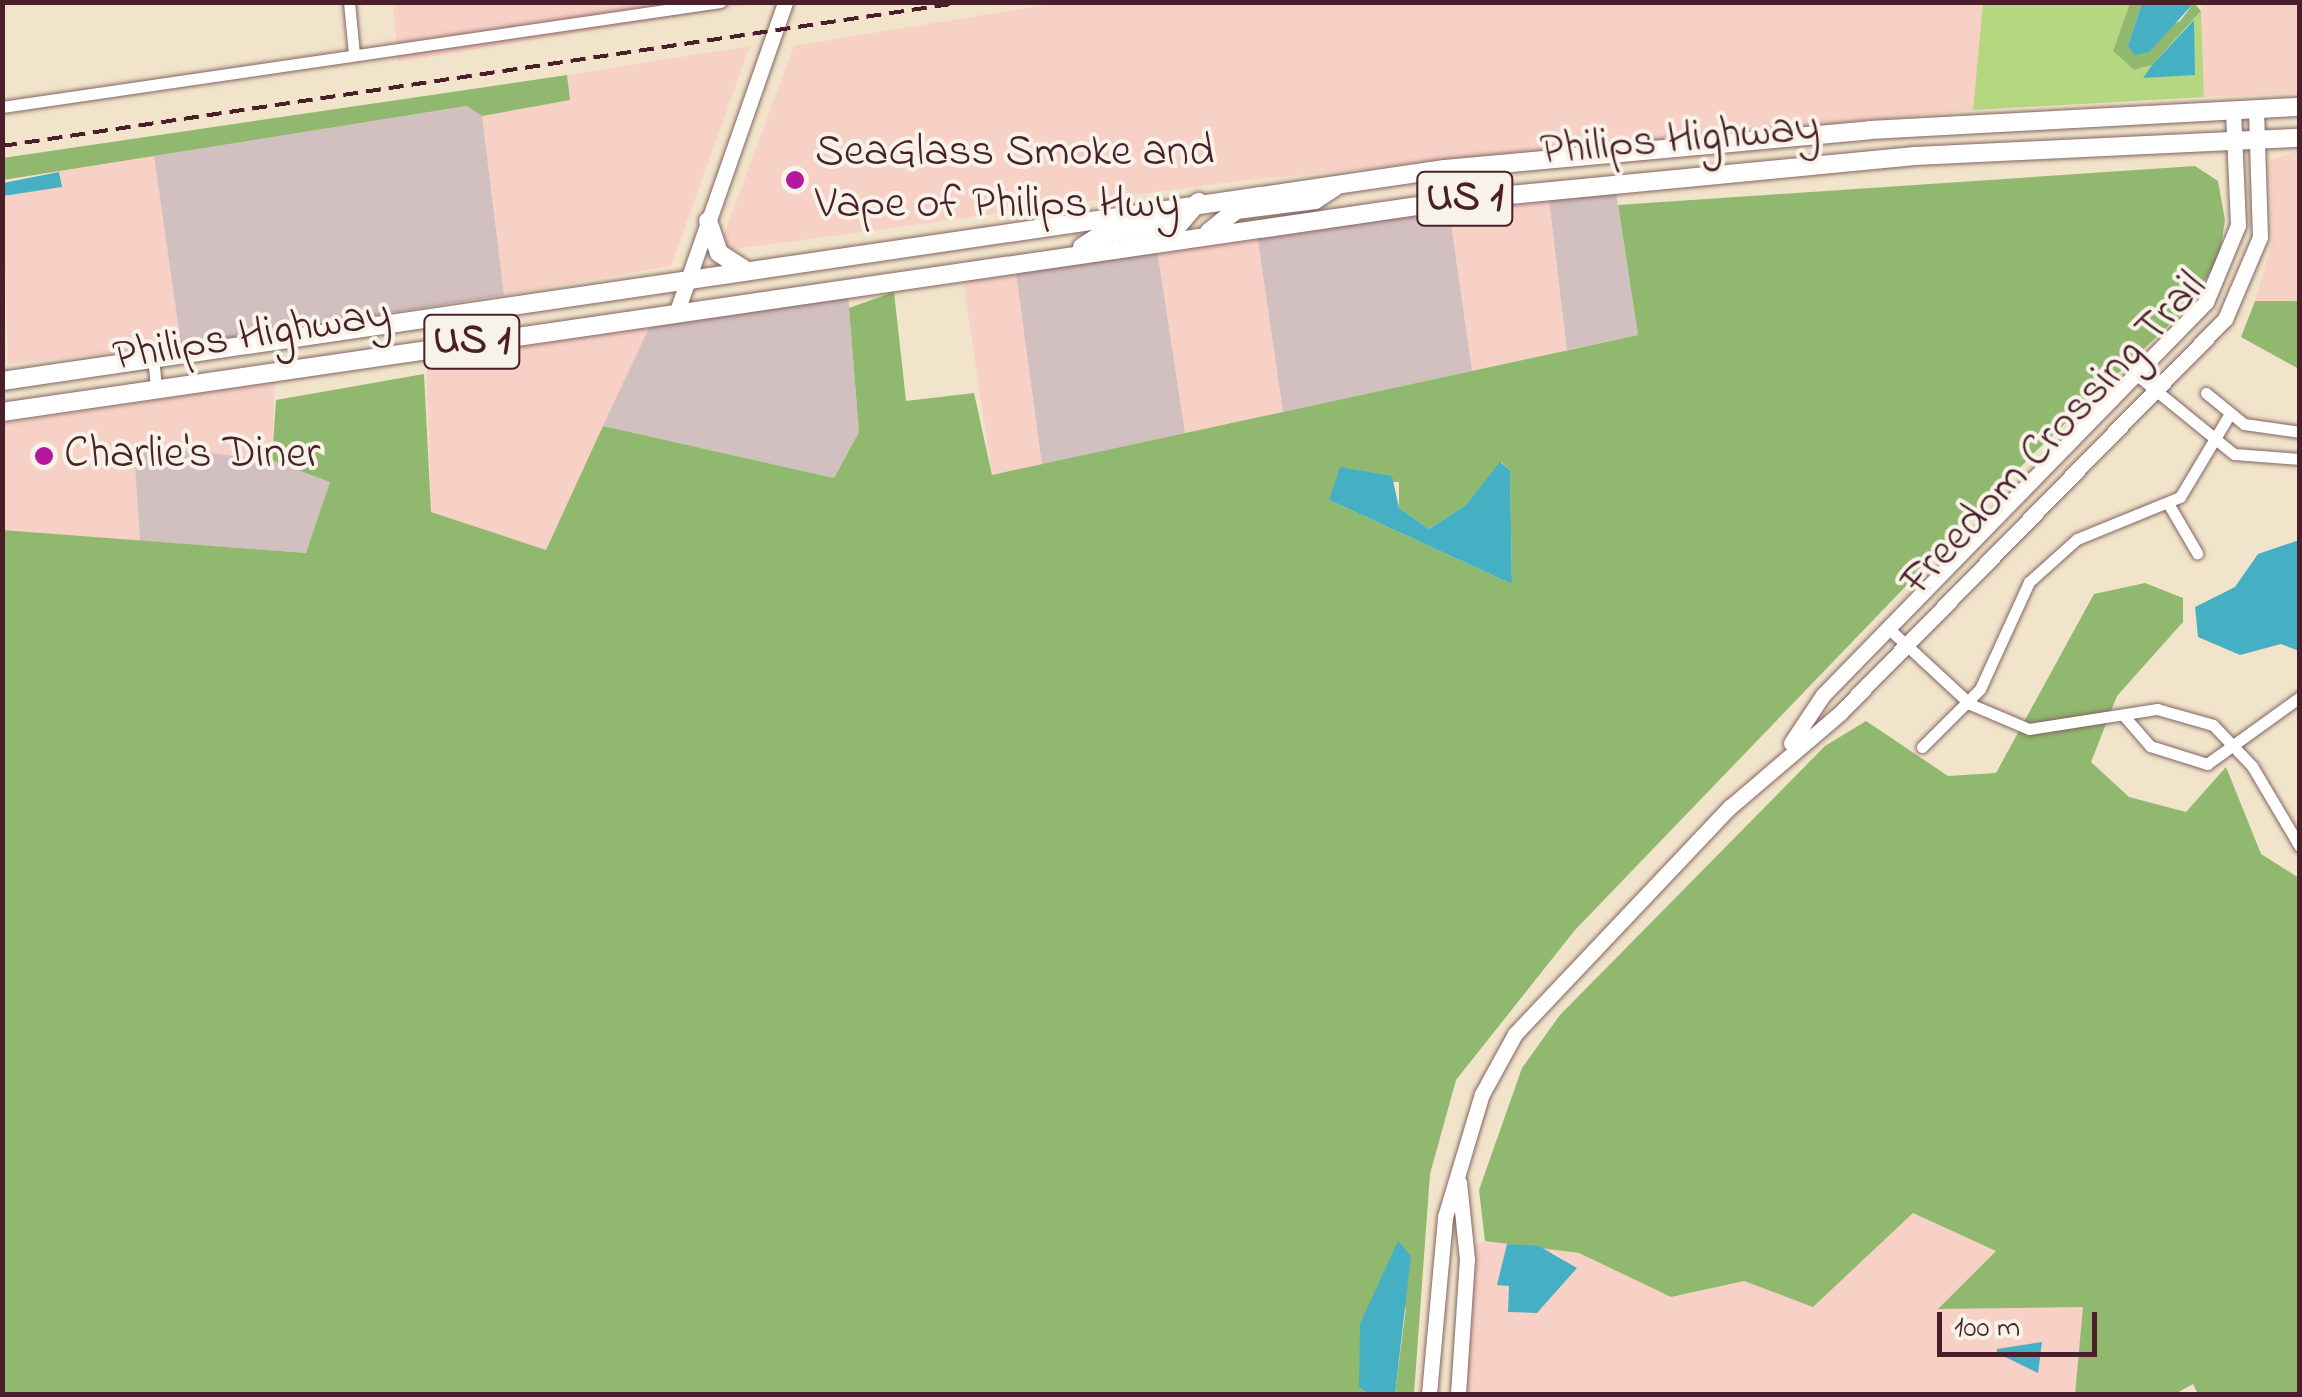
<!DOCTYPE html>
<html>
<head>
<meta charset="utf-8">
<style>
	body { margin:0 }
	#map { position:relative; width:2302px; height:1397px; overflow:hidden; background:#f1e4ca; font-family:"Indie Flower",sans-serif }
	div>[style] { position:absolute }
	.built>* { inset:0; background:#f7d1c6 }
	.industrial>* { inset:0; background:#d2bfbf }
	.green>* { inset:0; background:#b5d77f }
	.forest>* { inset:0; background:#90b86e }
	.water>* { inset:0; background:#45b0c4 }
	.roads { filter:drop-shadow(0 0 2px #846463) drop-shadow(0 0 2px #846463) }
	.street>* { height:11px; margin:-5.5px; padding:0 5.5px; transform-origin:5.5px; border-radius:5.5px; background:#fff }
	.secondary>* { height:15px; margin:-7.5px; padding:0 7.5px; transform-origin:7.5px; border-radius:7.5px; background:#fff }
	.primary>* { height:18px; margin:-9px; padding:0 9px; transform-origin:9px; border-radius:9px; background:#fff }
	.rail>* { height:4px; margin-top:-2px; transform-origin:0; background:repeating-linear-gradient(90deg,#4a1f2b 0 15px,transparent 0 23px) }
	.dots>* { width:28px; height:28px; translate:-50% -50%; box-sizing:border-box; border:5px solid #f7f3e8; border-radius:50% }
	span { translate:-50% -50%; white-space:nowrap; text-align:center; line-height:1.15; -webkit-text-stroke:8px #f7f3e8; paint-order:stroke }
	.shield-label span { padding:2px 8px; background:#f7f3e8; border:2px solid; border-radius:8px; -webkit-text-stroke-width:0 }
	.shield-label { font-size:42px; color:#4a1f2b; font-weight:700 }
	.street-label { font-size:45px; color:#4a1f2b }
	.poi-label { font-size:45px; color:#4a1f2b }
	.left { translate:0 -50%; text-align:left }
	.frame { position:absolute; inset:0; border:5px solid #4a1f2b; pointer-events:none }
	.scale { position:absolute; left:1937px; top:1312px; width:160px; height:45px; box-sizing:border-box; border:5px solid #4a1f2b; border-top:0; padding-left:12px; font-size:30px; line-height:35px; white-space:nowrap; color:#4a1f2b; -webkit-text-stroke:8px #f7f3e8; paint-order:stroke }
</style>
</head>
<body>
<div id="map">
	<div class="built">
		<div style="clip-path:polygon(1062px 2px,1983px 3px,1973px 110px,1230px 182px,728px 250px,722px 240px,794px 46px)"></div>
		<div style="clip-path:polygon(393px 3px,761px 3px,398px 62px)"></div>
		<div style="clip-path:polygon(2201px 3px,2299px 3px,2299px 93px,2204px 97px)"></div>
		<div style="clip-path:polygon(750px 46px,671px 266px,504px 295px,482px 116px,569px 100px,567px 75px)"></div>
		<div style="clip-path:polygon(2299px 151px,2299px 301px,2255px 301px,2272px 242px,2270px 160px)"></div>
		<div style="clip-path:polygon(154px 156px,181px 345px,8px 364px,3px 196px,61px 187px,59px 172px,3px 180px)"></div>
		<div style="clip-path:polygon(1549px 200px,1567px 350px,1472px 371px,1449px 210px)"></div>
		<div style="clip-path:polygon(1257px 234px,1283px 412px,1185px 433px,1157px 249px)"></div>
		<div style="clip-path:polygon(1016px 273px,1042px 465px,992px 475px,963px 280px)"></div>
		<div style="clip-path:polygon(649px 328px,546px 550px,431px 512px,426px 361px)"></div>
		<div style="clip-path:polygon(275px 381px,272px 460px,134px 451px,140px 541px,3px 530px,2px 424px)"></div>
		<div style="clip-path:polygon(evenodd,1913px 1213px,1996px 1250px,1939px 1309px,2083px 1307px,2075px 1394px,1465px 1394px,1473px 1246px,1485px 1241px,1579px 1253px,1671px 1297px,1744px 1281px,1813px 1307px,1913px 1213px,1552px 1251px,1576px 1268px,1509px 1312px,1509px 1286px,1552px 1251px)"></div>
	</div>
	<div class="industrial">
		<div style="clip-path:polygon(468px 106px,482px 116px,504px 295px,181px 345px,154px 156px)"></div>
		<div style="clip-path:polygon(1616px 193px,1638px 335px,1567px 350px,1549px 200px)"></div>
		<div style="clip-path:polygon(1449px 210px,1472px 371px,1283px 412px,1257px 234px)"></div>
		<div style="clip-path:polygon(1157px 249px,1185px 433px,1042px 465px,1016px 273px)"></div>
		<div style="clip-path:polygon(848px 294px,859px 432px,834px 478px,603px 426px,649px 328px)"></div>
		<div style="clip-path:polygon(183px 450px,272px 460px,330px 481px,307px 553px,140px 541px,134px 451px)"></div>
	</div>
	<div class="green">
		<div style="clip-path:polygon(1983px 3px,2130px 3px,2113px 51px,2134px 70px,2152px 65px,2144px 78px,2201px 11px,2204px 97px,1973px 110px)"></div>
	</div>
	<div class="forest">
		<div style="clip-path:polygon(2130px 3px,2142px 3px,2128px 45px,2180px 21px,2194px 3px,2201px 11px,2152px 65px,2134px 70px,2113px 51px)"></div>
		<div style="clip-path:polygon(567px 75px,570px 100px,482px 116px,467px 106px,3px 180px,3px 158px)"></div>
		<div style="clip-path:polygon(evenodd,2195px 166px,2218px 181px,2225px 220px,2219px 259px,2188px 307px,2034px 453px,1575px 930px,1456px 1080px,1430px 1174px,1414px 1394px,1395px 1394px,1406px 1307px,1359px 1387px,1368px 1394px,3px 1394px,2px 530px,306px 553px,330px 482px,272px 460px,276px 400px,424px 374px,431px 512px,546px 550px,603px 426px,834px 478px,859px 432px,849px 308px,894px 292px,906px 401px,974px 393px,992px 475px,1638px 335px,1618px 205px,2195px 166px,1501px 462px,1510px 470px,1512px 584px,1329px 500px,1338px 481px,1399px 482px,1399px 508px,1429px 529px,1466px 505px,1501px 462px)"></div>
		<div style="clip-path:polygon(2255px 301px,2299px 301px,2299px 369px,2241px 337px)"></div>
		<div style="clip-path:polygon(2145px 583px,2183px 598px,2183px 622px,2117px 696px,2091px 762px,2129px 797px,2186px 812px,2226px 767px,2261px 854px,2299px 878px,2299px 1394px,2198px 1394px,2193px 1384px,2175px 1394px,2075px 1394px,2083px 1307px,1938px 1309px,1996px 1251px,1913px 1213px,1813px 1307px,1744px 1281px,1671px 1297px,1579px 1253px,1485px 1241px,1479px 1190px,1522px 1068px,1560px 1015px,1825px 746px,1866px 721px,1948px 776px,1996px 773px,2094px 594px)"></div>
	</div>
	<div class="water">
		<div style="clip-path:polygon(2142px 3px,2194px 3px,2149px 52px,2134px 55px,2128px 45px)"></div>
		<div style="clip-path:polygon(2194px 20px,2195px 75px,2143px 78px,2152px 65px)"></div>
		<div style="clip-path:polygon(59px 172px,62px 187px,3px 196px,3px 183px)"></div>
		<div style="clip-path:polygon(1500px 462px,1510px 470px,1512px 584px,1329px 500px,1340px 467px,1392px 476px,1399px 508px,1429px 529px,1466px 505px)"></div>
		<div style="clip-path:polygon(2299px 540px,2299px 651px,2281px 644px,2240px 655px,2198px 637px,2195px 607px,2235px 587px,2258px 554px)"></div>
		<div style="clip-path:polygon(1398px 1241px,1411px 1256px,1395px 1394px,1368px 1394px,1359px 1387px,1360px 1324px)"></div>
		<div style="clip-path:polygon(1507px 1244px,1539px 1246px,1577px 1268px,1537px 1313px,1508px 1312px,1509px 1286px,1497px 1285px)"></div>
		<div style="clip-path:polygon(2042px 1342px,2038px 1373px,1997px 1353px,1997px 1349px)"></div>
	</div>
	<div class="roads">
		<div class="street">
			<div style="left:349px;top:2px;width:52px;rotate:84.5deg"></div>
			<div style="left:2px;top:107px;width:726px;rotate:-8.32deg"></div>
			<div style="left:153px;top:358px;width:31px;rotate:84deg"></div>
			<div style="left:2137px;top:375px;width:125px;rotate:39.2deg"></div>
			<div style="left:2234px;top:454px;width:66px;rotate:4.3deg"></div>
			<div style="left:2206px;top:393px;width:49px;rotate:39.2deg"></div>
			<div style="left:2244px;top:424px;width:57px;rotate:8.1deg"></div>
			<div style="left:2169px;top:505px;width:56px;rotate:59.7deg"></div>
			<div style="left:1888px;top:628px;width:112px;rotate:42.8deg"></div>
			<div style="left:1970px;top:704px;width:64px;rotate:23deg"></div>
			<div style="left:2029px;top:729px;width:130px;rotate:-8.9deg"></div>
			<div style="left:2157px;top:709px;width:58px;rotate:15.9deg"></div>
			<div style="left:2213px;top:725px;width:57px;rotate:46.4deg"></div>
			<div style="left:2252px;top:766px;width:94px;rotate:59.3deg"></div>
			<div style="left:2124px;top:716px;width:40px;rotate:49deg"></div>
			<div style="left:2150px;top:746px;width:60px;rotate:17.5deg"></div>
			<div style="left:2207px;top:764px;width:115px;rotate:-35.8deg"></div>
			<div style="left:1922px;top:747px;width:82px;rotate:-45deg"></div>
			<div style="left:1980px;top:689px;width:118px;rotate:-65.4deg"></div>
			<div style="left:2029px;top:582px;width:64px;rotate:-41.9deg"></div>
			<div style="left:2077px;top:539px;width:111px;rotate:-22.2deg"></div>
			<div style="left:2180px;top:497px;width:96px;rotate:-59.1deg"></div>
		</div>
		<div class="secondary">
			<div style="left:677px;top:311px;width:327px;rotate:-70.7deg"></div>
			<div style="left:1791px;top:743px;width:58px;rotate:-56.3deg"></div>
			<div style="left:1823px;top:695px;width:549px;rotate:-45.74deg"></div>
			<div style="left:2206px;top:302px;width:83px;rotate:-67.4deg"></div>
			<div style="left:2238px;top:225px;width:115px;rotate:-92.5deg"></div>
			<div style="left:1429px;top:1394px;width:178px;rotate:-84.8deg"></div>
			<div style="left:1445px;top:1217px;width:128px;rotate:-73.3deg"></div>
			<div style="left:1482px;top:1094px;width:68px;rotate:-61.2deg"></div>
			<div style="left:1515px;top:1034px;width:313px;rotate:-46.6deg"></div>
			<div style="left:1730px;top:807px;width:145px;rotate:-40.5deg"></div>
			<div style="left:1840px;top:713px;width:551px;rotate:-45.66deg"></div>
			<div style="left:2225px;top:319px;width:89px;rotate:-66.9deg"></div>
			<div style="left:2260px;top:237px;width:128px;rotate:-91.8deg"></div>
			<div style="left:1458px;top:1394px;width:135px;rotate:-86.2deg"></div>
			<div style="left:1467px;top:1259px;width:77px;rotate:-95.9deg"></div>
		</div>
		<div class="primary">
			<div style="left:708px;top:221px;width:34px;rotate:71deg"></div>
			<div style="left:719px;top:253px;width:30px;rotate:33deg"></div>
			<div style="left:1209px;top:232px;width:35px;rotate:-39deg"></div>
			<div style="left:1236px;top:210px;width:80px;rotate:-7.2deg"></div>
			<div style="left:1315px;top:200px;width:24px;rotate:-33deg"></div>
			<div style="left:1082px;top:247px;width:24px;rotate:-33deg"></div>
			<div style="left:1102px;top:234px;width:79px;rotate:-8deg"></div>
			<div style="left:1180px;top:223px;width:28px;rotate:-49deg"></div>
			<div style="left:2px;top:381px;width:1458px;rotate:-8.36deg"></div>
			<div style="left:1445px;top:169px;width:427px;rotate:-5.2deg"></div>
			<div style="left:1870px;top:130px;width:431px;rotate:-3.1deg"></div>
			<div style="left:2px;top:412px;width:1471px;rotate:-8.28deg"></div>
			<div style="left:1458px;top:200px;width:459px;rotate:-5.5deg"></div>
			<div style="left:1915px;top:156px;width:385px;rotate:-2.7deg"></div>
		</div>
	</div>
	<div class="rail">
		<div style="left:2px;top:146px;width:973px;rotate:-8.51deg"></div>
	</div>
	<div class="dots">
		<div style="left:795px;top:180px;background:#b5179e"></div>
		<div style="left:44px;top:456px;background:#b5179e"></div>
	</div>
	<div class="shield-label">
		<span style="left:1465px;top:199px">US 1</span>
		<span style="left:472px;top:342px">US 1</span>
	</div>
	<div class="street-label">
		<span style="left:1680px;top:141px;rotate:-5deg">Philips Highway</span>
		<span style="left:252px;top:337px;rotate:-9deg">Philips Highway</span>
		<span style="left:2055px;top:435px;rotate:-47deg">Freedom Crossing Trail</span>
	</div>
	<div class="poi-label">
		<span class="left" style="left:815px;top:180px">SeaGlass Smoke and<br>Vape of Philips Hwy</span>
		<span class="left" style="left:64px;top:456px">Charlie's Diner</span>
	</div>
	<div class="frame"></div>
	<div class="scale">100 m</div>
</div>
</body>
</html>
